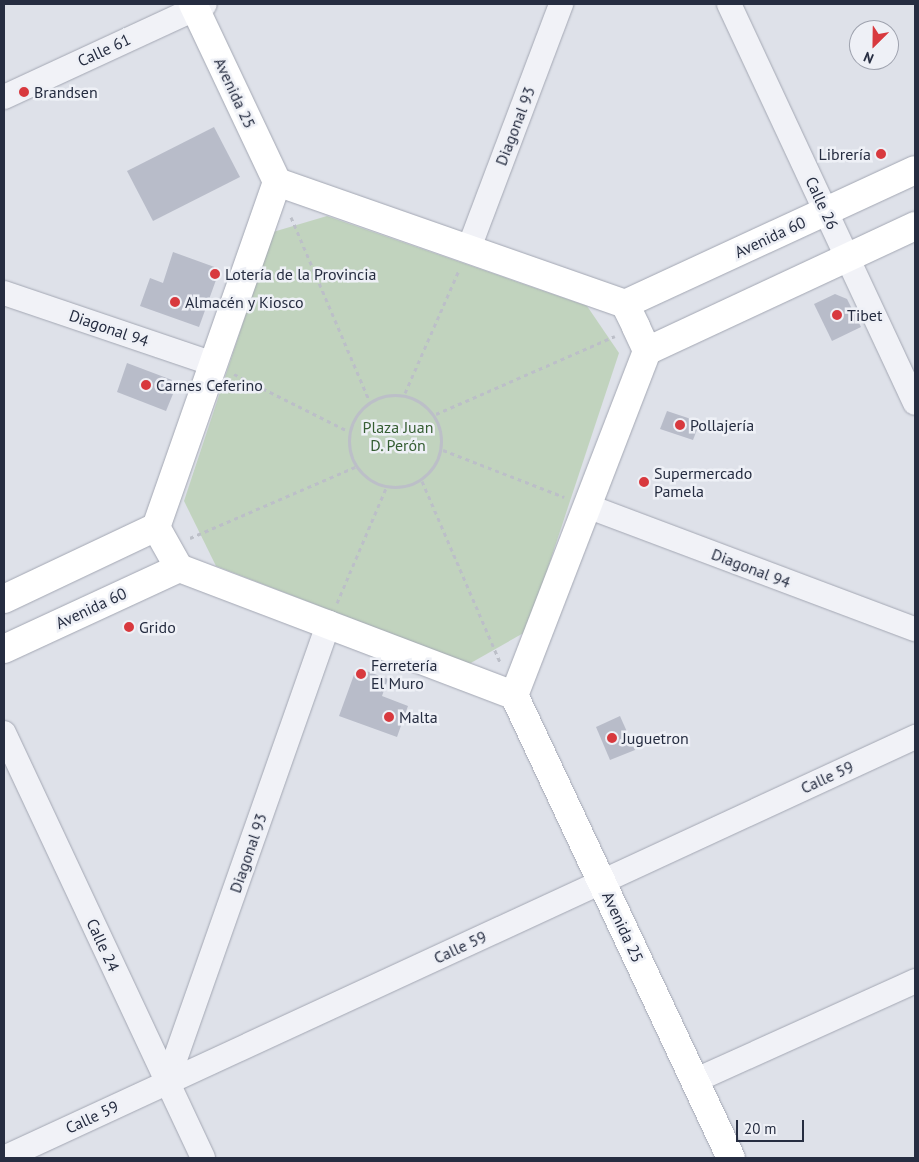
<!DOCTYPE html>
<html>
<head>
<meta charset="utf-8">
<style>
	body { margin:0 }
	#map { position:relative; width:919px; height:1162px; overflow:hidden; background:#dee1e9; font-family:"PT Sans",sans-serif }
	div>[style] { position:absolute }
	.green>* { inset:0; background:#c1d3be }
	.building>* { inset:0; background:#b8bcc9 }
	.path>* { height:3px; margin-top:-1.5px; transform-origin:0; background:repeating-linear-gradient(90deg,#bcbfc8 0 4px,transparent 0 8px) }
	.path>.ring { margin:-1.5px; padding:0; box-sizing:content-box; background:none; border:3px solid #bcbfc8; border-radius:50% }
	.roads { filter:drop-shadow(0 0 1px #a3a7b3) drop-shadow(0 0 1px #a3a7b3) }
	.street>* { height:24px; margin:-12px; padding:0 12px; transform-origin:12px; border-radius:12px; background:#f1f2f7 }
	.secondary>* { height:28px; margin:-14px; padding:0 14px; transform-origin:14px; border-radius:14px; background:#fff }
	.dots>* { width:14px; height:14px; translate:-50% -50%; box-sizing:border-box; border:2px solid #eef0f6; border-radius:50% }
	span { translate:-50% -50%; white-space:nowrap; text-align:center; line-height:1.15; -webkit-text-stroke:5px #eef0f6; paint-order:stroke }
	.street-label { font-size:16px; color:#262d41 }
	.poi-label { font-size:16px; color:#262d41 }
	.left { translate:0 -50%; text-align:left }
	.right { translate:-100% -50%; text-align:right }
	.park-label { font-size:16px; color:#355d32 }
	.frame { position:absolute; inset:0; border:5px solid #262d41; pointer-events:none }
	.north { position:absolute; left:849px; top:20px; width:50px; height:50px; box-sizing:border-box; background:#eef0f6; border:1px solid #9ea2ae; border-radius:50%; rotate:203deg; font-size:14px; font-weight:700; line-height:20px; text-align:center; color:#262d41 }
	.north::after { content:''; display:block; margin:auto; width:18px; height:22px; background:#d8393e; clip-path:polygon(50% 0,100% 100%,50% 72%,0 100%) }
	.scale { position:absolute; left:736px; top:1120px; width:68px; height:22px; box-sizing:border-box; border:2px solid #262d41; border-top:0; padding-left:6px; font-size:15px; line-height:18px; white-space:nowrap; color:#262d41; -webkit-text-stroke:4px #eef0f6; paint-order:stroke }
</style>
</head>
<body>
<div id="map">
	<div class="green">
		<div style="clip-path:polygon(327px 216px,587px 306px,619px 353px,527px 631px,469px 664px,216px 566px,184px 501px,273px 232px)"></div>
	</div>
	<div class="building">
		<div style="clip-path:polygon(214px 127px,240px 177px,153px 221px,127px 171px)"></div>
		<div style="clip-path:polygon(173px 252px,220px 269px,199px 327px,140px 306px,150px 278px,163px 283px)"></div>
		<div style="clip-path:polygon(835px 294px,847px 299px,861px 327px,832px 341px,814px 304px)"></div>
		<div style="clip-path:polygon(127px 363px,172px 380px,175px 389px,166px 411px,117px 392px)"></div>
		<div style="clip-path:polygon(667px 411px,700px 422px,693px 440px,660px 429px)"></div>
		<div style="clip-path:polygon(361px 669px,388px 679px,382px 696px,408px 706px,397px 737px,339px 716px,355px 672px)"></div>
		<div style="clip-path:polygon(620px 716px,635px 750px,610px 760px,596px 727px)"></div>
	</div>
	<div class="path">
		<div style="left:291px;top:217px;width:199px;rotate:66.9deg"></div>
		<div style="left:234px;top:374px;width:127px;rotate:26.6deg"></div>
		<div style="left:405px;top:393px;width:134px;rotate:-66.3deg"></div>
		<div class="ring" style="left:349px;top:395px;width:89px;height:89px"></div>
		<div style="left:436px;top:414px;width:195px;rotate:-23.5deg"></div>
		<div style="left:443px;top:450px;width:130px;rotate:21.2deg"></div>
		<div style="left:422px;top:481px;width:197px;rotate:66.7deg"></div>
		<div style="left:190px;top:538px;width:180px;rotate:-23.3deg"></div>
		<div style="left:337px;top:603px;width:125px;rotate:-66.9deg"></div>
	</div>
	<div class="roads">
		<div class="street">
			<div style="left:729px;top:4px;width:440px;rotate:65deg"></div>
			<div style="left:4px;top:97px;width:221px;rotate:-24.8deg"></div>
			<div style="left:469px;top:248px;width:261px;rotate:-69.3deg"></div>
			<div style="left:4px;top:293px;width:222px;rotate:18.7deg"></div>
			<div style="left:587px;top:506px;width:350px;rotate:20.6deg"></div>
			<div style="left:4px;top:733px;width:469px;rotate:64.9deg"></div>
			<div style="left:694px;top:1081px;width:243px;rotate:-24.3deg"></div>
			<div style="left:167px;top:1082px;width:487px;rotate:-70.6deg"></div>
			<div style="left:4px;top:1158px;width:1004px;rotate:-24.8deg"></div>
		</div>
		<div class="secondary">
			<div style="left:193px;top:4px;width:197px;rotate:64.7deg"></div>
			<div style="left:277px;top:182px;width:369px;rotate:19.3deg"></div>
			<div style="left:625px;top:304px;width:25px;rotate:64deg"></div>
			<div style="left:636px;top:327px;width:26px;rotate:65deg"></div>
			<div style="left:647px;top:351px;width:369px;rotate:111.1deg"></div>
			<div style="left:277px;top:182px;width:366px;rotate:109.3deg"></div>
			<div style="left:156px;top:527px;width:47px;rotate:60.7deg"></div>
			<div style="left:179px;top:568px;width:358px;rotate:20.8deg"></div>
			<div style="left:625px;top:304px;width:319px;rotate:-24.8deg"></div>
			<div style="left:647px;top:351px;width:296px;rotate:-25deg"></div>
			<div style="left:4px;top:599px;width:168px;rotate:-25.3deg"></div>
			<div style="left:4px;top:649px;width:193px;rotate:-24.8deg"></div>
			<div style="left:514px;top:695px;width:511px;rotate:64.89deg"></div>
		</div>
	</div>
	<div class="dots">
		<div style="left:24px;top:92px;background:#d8393e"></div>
		<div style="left:881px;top:154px;background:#d8393e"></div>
		<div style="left:215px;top:274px;background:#d8393e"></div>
		<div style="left:175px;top:302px;background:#d8393e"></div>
		<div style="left:837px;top:315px;background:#d8393e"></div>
		<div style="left:146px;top:385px;background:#d8393e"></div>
		<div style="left:680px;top:425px;background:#d8393e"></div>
		<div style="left:644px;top:482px;background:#d8393e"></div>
		<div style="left:129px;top:627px;background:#d8393e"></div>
		<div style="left:361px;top:674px;background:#d8393e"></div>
		<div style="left:389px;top:717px;background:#d8393e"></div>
		<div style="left:612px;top:738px;background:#d8393e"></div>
	</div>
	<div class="street-label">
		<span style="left:104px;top:50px;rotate:-25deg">Calle 61</span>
		<span style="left:235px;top:93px;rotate:65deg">Avenida 25</span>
		<span style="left:515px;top:126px;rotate:-69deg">Diagonal 93</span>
		<span style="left:822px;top:203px;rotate:65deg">Calle 26</span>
		<span style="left:770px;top:237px;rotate:-25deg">Avenida 60</span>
		<span style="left:109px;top:328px;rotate:19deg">Diagonal 94</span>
		<span style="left:751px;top:568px;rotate:21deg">Diagonal 94</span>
		<span style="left:91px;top:608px;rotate:-25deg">Avenida 60</span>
		<span style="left:827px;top:777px;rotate:-25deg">Calle 59</span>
		<span style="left:248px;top:853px;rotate:-71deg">Diagonal 93</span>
		<span style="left:623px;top:927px;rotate:65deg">Avenida 25</span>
		<span style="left:103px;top:945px;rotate:65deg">Calle 24</span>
		<span style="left:460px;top:947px;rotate:-25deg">Calle 59</span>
		<span style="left:92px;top:1117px;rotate:-25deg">Calle 59</span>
	</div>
	<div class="poi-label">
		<span class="left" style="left:34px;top:92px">Brandsen</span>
		<span class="right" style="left:871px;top:154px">Librería</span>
		<span class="left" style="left:225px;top:274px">Lotería de la Provincia</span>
		<span class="left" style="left:185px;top:302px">Almacén y Kiosco</span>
		<span class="left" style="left:847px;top:315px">Tibet</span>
		<span class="left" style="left:156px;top:385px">Carnes Ceferino</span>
		<span class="left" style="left:690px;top:425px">Pollajería</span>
		<span class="left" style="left:654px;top:482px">Supermercado<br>Pamela</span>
		<span class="left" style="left:139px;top:627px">Grido</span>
		<span class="left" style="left:371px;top:674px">Ferretería<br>El Muro</span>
		<span class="left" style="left:399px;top:717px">Malta</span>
		<span class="left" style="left:622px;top:738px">Juguetron</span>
	</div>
	<div class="park-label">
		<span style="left:398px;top:436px">Plaza Juan<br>D. Perón</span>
	</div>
	<div class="frame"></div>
	<div class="north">N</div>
	<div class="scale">20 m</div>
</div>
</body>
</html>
